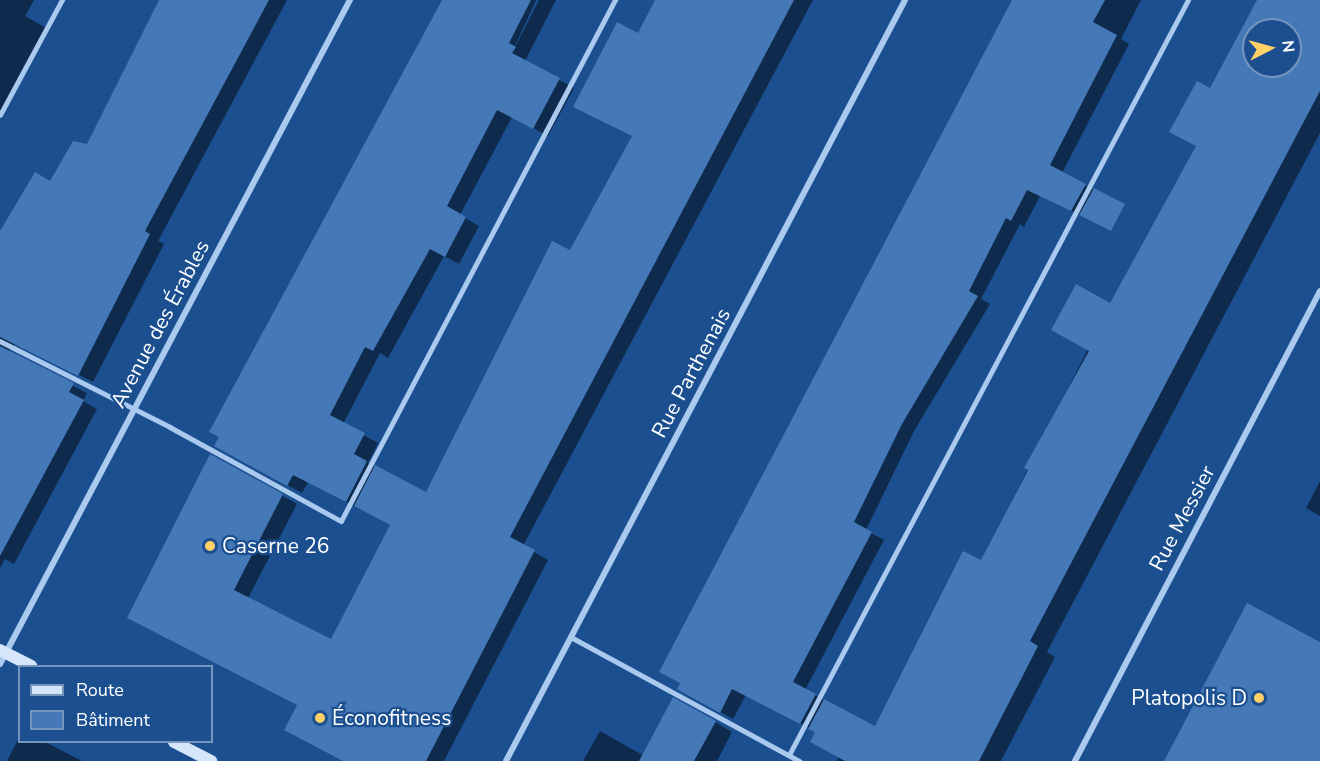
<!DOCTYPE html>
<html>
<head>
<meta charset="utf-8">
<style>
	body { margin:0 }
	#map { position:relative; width:1320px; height:761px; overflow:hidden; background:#1b4f8f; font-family:"Nunito Sans",sans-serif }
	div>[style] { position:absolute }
	.shadow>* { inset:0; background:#0007 }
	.building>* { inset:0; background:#4478b7 }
	.lane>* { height:4.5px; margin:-2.25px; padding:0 2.25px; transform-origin:2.25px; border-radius:2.25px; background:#a9c9ee }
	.street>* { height:6px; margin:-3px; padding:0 3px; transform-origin:3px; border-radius:3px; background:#a9c9ee }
	.secondary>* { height:12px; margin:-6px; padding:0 6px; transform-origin:6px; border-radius:6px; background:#d6e6fa }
	.dots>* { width:16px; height:16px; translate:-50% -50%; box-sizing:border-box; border:3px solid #1b4f8f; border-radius:50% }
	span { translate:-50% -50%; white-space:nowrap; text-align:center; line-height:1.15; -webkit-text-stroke:4.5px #1b4f8f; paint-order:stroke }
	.street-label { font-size:21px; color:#fff }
	.poi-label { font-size:21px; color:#fff }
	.left { translate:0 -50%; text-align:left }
	.right { translate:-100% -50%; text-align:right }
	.legend { position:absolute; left:18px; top:665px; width:195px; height:78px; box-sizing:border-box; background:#1b4f8f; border:2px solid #7695bc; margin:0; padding:8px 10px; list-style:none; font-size:18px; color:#fff }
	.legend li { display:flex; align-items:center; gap:12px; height:30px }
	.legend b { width:30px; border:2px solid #7695bc }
	.north { position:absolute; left:1242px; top:18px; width:60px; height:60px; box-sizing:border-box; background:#1b4f8f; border:2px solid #7695bc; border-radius:50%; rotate:84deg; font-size:16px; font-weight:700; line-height:24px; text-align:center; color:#fff }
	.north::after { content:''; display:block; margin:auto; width:21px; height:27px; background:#ffd166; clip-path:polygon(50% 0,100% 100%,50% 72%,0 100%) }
</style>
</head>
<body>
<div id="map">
	<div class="shadow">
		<div style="clip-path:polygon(0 0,34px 0,25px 16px,46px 28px,0 113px)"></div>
		<div style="clip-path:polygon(161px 0,287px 0,158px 241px,164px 244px,93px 382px,17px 344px,9px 347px,11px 354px,87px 393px,83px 401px,97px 409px,14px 564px,5px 559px,0 568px,0 266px,51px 183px,88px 145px)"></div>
		<div style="clip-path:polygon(444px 0,536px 0,509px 59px,539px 0,556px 0,525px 61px,574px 88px,548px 136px,512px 117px,460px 215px,479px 226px,459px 264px,444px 256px,388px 358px,380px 353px,343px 424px,378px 443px,368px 463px,426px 494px,570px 252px,633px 136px,639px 35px,658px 0,813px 0,523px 546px,548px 560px,444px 761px,344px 761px,298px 705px,143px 625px,211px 456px,297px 504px,248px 598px,332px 641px,391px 525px,308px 482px,302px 493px,216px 446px)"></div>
		<div style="clip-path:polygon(evenodd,1014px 0,1141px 0,1121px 39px,1129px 44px,1062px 173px,1098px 192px,1084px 217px,1040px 196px,1024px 227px,1020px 224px,981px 299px,990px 304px,914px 431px,866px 530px,884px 540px,805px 690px,876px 728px,981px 562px,1110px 305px,1198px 146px,1211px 90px,1258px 0,1320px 0,1320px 133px,1047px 652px,1055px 657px,1001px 761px,837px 761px,839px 757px,817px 732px,746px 695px,733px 719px,679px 689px,1014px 0,1254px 30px,1290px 30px,1290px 66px,1254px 66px,1254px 30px)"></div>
		<div style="clip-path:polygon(1320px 481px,1320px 516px,1306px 508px)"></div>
		<div style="clip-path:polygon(715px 722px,732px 732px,717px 761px,583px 761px,600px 731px,644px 756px)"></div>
		<div style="clip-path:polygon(20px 736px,20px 742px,45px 742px,82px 761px,7px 761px)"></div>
	</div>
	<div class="building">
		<div style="clip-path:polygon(159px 0,269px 0,145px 231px,150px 234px,78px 376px,0 337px,0 231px,35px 172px,50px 181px,73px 141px,87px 144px)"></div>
		<div style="clip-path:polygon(442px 0,531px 0,509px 43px,516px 47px,512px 53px,560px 78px,533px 129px,497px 110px,447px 206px,466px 217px,445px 257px,430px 249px,373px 351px,365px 347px,330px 415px,365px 433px,354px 454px,367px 461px,346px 502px,293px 475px,287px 486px,214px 446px,219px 437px,209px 432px)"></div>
		<div style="clip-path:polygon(655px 0,794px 0,510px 537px,535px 550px,426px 761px,343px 761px,284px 730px,297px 705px,127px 618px,210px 454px,283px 494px,234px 590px,331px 639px,390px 525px,354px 506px,375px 465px,426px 492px,552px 241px,570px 250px,632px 136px,573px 107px,617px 22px,638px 33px)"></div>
		<div style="clip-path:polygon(1012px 0,1105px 0,1093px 22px,1117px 35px,1050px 165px,1086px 184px,1071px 211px,1027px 190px,1011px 221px,1006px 218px,969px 291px,978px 296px,902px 424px,854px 522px,872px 532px,793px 682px,816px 694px,800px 724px,732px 689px,720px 713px,677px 689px,680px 683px,659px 672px)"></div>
		<div style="clip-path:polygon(evenodd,1257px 0,1320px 0,1320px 91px,1030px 641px,1038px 646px,979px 761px,845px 761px,810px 742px,815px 732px,808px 729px,824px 699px,875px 726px,963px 551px,981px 560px,1028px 470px,1024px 468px,1089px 351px,1051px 330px,1076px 284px,1110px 303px,1196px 146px,1169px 132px,1197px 81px,1210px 88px,1257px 0,1254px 30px,1290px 30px,1290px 66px,1254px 66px,1254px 30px)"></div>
		<div style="clip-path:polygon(1094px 188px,1125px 204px,1111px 231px,1079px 215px)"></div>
		<div style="clip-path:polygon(0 346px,74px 383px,69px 392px,84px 400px,0 556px)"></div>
		<div style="clip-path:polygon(1247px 603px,1320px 642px,1320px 761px,1164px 761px)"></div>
		<div style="clip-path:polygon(673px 697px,716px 721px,694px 761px,639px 761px)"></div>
	</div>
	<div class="lane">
		<div style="left:0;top:115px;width:131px;rotate:-61.7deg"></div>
		<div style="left:0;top:341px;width:191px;rotate:26.8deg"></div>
		<div style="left:170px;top:427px;width:195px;rotate:28.8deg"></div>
		<div style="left:341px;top:521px;width:589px;rotate:-62.26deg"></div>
		<div style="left:571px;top:637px;width:260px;rotate:28.5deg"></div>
		<div style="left:789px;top:755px;width:854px;rotate:-62.14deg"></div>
	</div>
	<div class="street">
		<div style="left:0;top:664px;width:751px;rotate:-62.21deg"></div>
		<div style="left:506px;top:761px;width:859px;rotate:-62.33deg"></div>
		<div style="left:1075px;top:761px;width:530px;rotate:-62.47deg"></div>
	</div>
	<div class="secondary">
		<div style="left:0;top:650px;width:35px;rotate:27deg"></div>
		<div style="left:174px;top:742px;width:42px;rotate:27.2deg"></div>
	</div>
	<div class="dots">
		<div style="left:210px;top:546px;background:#ffd166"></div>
		<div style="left:1259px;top:698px;background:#ffd166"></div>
		<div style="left:320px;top:718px;background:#ffd166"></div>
	</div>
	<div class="street-label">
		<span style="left:160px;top:324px;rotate:-62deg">Avenue des Érables</span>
		<span style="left:691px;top:373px;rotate:-62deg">Rue Parthenais</span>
		<span style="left:1182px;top:518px;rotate:-62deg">Rue Messier</span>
	</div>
	<div class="poi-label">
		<span class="left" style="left:222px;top:546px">Caserne 26</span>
		<span class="right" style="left:1247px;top:698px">Platopolis D</span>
		<span class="left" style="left:332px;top:718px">Éconofitness</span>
	</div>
	<ul class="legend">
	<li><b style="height:8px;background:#d6e6fa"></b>Route</li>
	<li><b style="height:16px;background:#4478b7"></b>Bâtiment</li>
	</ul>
	<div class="north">N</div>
</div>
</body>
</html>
